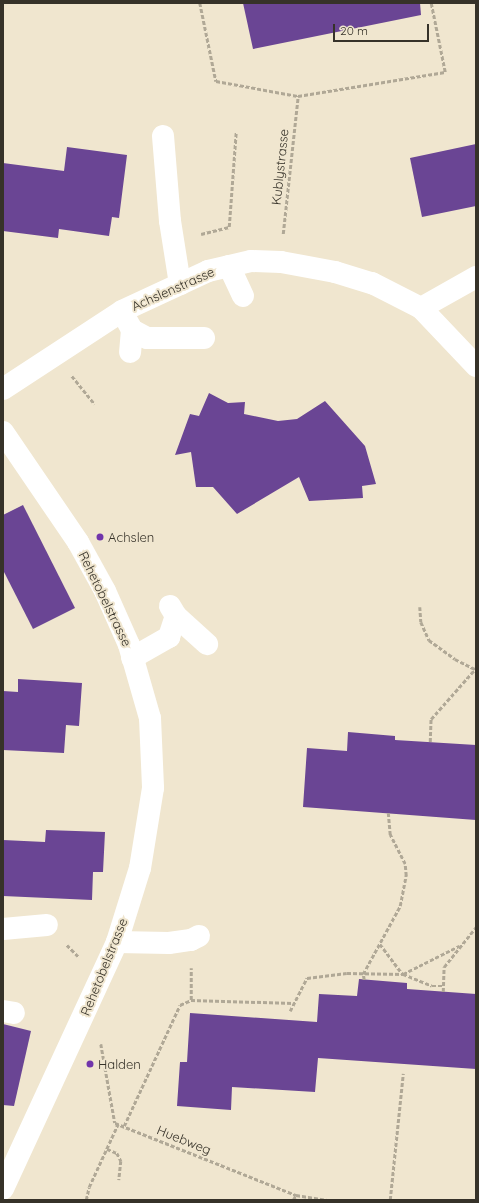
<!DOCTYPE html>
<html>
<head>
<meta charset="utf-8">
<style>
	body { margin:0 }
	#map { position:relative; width:479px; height:1203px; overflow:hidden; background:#f0e6cf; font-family:Quicksand,sans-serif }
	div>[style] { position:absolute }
	.building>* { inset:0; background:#6a4594 }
	.path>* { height:2.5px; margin-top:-1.25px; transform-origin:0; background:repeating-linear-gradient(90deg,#b0a896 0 4px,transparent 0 6px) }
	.minor>* { height:22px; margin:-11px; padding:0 11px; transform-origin:11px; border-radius:11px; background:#fff }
	.dots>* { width:11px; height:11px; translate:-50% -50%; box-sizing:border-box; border:2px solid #f0e6cf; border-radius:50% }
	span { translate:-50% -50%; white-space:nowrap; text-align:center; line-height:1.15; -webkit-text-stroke:4px #f0e6cf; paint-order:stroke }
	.street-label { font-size:13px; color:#363229 }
	.poi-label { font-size:13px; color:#363229 }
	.left { translate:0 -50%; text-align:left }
	.frame { position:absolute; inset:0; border:4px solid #363229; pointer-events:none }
	.scale { position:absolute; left:333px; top:24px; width:96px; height:18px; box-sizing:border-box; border:2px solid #363229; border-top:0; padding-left:5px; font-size:12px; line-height:14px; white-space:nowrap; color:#363229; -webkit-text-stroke:3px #f0e6cf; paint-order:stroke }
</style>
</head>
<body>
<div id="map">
	<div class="building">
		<div style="clip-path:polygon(243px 3px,420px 3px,421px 15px,253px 49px)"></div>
		<div style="clip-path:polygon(476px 144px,476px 206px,422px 217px,410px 158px)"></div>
		<div style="clip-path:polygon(67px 147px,127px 155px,119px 218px,112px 217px,109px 236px,59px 229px,58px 238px,3px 231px,3px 163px,64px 171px)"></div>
		<div style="clip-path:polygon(209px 393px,228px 403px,245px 402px,244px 414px,278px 421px,297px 419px,325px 401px,365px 446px,376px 484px,362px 486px,363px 498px,309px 501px,299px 477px,237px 514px,213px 487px,196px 487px,191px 452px,175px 455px,190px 414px,199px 416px)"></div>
		<div style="clip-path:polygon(23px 505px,75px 608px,33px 629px,3px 570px,3px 515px)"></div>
		<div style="clip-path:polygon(18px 679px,82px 683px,79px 726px,66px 725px,64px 753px,3px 750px,3px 691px,18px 692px)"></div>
		<div style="clip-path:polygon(348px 732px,395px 736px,395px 740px,476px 745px,476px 820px,303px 807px,307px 748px,347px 751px)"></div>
		<div style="clip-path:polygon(46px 830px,105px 832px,103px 872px,93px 872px,92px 900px,3px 896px,3px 840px,45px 842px)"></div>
		<div style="clip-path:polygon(359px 979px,407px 983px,407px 989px,476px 994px,476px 1069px,318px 1058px,315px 1092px,232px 1087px,231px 1110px,177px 1106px,180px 1062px,187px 1062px,190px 1013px,317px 1022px,319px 994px,357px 996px)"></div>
		<div style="clip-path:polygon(3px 1024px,31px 1031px,14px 1106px,3px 1105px)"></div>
	</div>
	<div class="path">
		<div style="left:200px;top:3px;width:80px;rotate:78.4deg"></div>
		<div style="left:216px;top:81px;width:83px;rotate:10.4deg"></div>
		<div style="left:298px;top:96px;width:149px;rotate:-9.3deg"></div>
		<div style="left:445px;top:72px;width:70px;rotate:-101.5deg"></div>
		<div style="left:201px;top:234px;width:29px;rotate:-14deg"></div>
		<div style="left:229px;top:227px;width:95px;rotate:-85.8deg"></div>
		<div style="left:283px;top:234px;width:139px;rotate:-83.8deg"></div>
		<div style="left:72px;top:376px;width:36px;rotate:51deg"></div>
		<div style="left:420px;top:607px;width:15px;rotate:86deg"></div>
		<div style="left:421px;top:622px;width:20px;rotate:66deg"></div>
		<div style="left:429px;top:640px;width:32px;rotate:36deg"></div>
		<div style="left:455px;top:659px;width:22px;rotate:27deg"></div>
		<div style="left:430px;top:742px;width:23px;rotate:-88deg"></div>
		<div style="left:431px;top:719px;width:68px;rotate:-48.6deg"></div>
		<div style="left:380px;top:944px;width:38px;rotate:53deg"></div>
		<div style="left:403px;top:974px;width:63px;rotate:-26.6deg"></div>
		<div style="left:67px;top:945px;width:17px;rotate:45deg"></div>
		<div style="left:364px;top:980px;width:6px;rotate:-99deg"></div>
		<div style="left:363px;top:974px;width:77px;rotate:-61.4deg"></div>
		<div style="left:400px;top:906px;width:31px;rotate:-79deg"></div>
		<div style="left:406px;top:876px;width:12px;rotate:-95deg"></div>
		<div style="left:405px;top:864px;width:33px;rotate:-117deg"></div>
		<div style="left:390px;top:835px;width:22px;rotate:-95deg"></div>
		<div style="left:443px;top:992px;width:25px;rotate:-88deg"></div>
		<div style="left:444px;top:967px;width:51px;rotate:-51.3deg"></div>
		<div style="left:191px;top:1000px;width:32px;rotate:-90deg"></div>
		<div style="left:290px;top:1011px;width:37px;rotate:-63deg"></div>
		<div style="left:307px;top:978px;width:40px;rotate:-7.1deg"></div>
		<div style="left:347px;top:973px;width:56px;rotate:1deg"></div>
		<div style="left:403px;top:974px;width:31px;rotate:22deg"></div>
		<div style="left:432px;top:986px;width:11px"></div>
		<div style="left:101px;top:1044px;width:80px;rotate:80deg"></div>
		<div style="left:115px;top:1123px;width:195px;rotate:21.7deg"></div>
		<div style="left:296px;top:1195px;width:33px;rotate:9deg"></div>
		<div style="left:124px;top:1126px;width:133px;rotate:-65.2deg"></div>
		<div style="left:180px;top:1005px;width:12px;rotate:-24deg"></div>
		<div style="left:191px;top:1000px;width:102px;rotate:1.7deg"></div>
		<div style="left:107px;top:1149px;width:11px;rotate:22deg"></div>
		<div style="left:117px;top:1153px;width:9px;rotate:63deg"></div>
		<div style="left:121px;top:1161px;width:19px;rotate:96deg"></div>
		<div style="left:86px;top:1200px;width:13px;rotate:-77deg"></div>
		<div style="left:89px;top:1187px;width:69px;rotate:-65.3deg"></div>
		<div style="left:293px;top:1200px;width:6px;rotate:-59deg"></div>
		<div style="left:390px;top:1200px;width:127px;rotate:-84.1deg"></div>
	</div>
	<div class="minor">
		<div style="left:163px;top:136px;width:85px;rotate:85.3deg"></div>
		<div style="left:170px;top:221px;width:64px;rotate:81deg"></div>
		<div style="left:229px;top:266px;width:33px;rotate:65deg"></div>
		<div style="left:421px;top:308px;width:63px;rotate:-29.4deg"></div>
		<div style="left:126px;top:319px;width:13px;rotate:61deg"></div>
		<div style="left:132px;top:330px;width:22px;rotate:95deg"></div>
		<div style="left:132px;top:330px;width:17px;rotate:28deg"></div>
		<div style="left:147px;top:338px;width:57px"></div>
		<div style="left:3px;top:389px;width:142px;rotate:-33.2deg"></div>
		<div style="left:122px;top:311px;width:95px;rotate:-24.9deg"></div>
		<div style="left:208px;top:271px;width:44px;rotate:-13.1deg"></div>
		<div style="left:251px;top:261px;width:30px;rotate:2deg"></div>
		<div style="left:281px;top:262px;width:55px;rotate:10.5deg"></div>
		<div style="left:335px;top:272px;width:39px;rotate:17deg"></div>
		<div style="left:372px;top:283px;width:55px;rotate:27deg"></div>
		<div style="left:421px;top:308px;width:80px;rotate:46.5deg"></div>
		<div style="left:3px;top:432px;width:133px;rotate:55.7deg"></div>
		<div style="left:78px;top:542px;width:56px;rotate:61.1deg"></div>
		<div style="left:105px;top:591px;width:59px;rotate:66deg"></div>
		<div style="left:129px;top:645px;width:76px;rotate:74deg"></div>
		<div style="left:150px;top:718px;width:70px;rotate:87.5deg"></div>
		<div style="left:153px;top:788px;width:81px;rotate:99.2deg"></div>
		<div style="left:140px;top:868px;width:77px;rotate:107.3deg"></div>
		<div style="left:117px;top:942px;width:272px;rotate:114.8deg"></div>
		<div style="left:170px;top:606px;width:12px;rotate:59deg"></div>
		<div style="left:176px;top:616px;width:42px;rotate:42.1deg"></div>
		<div style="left:132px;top:658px;width:43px;rotate:-29.6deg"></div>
		<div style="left:169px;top:637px;width:22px;rotate:-72deg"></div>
		<div style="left:3px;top:929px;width:44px;rotate:-5.2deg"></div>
		<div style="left:117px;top:942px;width:52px;rotate:1.1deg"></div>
		<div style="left:169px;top:943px;width:22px;rotate:-8deg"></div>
		<div style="left:191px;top:940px;width:9px;rotate:-27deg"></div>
		<div style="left:3px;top:1011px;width:11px;rotate:10deg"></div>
	</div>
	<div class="dots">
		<div style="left:100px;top:537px;background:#7135ab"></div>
		<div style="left:90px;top:1064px;background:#7135ab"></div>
	</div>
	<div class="street-label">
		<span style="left:280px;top:167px;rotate:-84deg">Kublystrasse</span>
		<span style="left:173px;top:289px;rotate:-24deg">Achslenstrasse</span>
		<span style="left:105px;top:599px;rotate:64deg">Rehetobelstrasse</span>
		<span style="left:104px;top:967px;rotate:-68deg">Rehetobelstrasse</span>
		<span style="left:184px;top:1140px;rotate:22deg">Huebweg</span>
	</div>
	<div class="poi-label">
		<span class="left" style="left:108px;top:537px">Achslen</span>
		<span class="left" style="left:98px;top:1064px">Halden</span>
	</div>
	<div class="frame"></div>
	<div class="scale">20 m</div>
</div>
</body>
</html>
